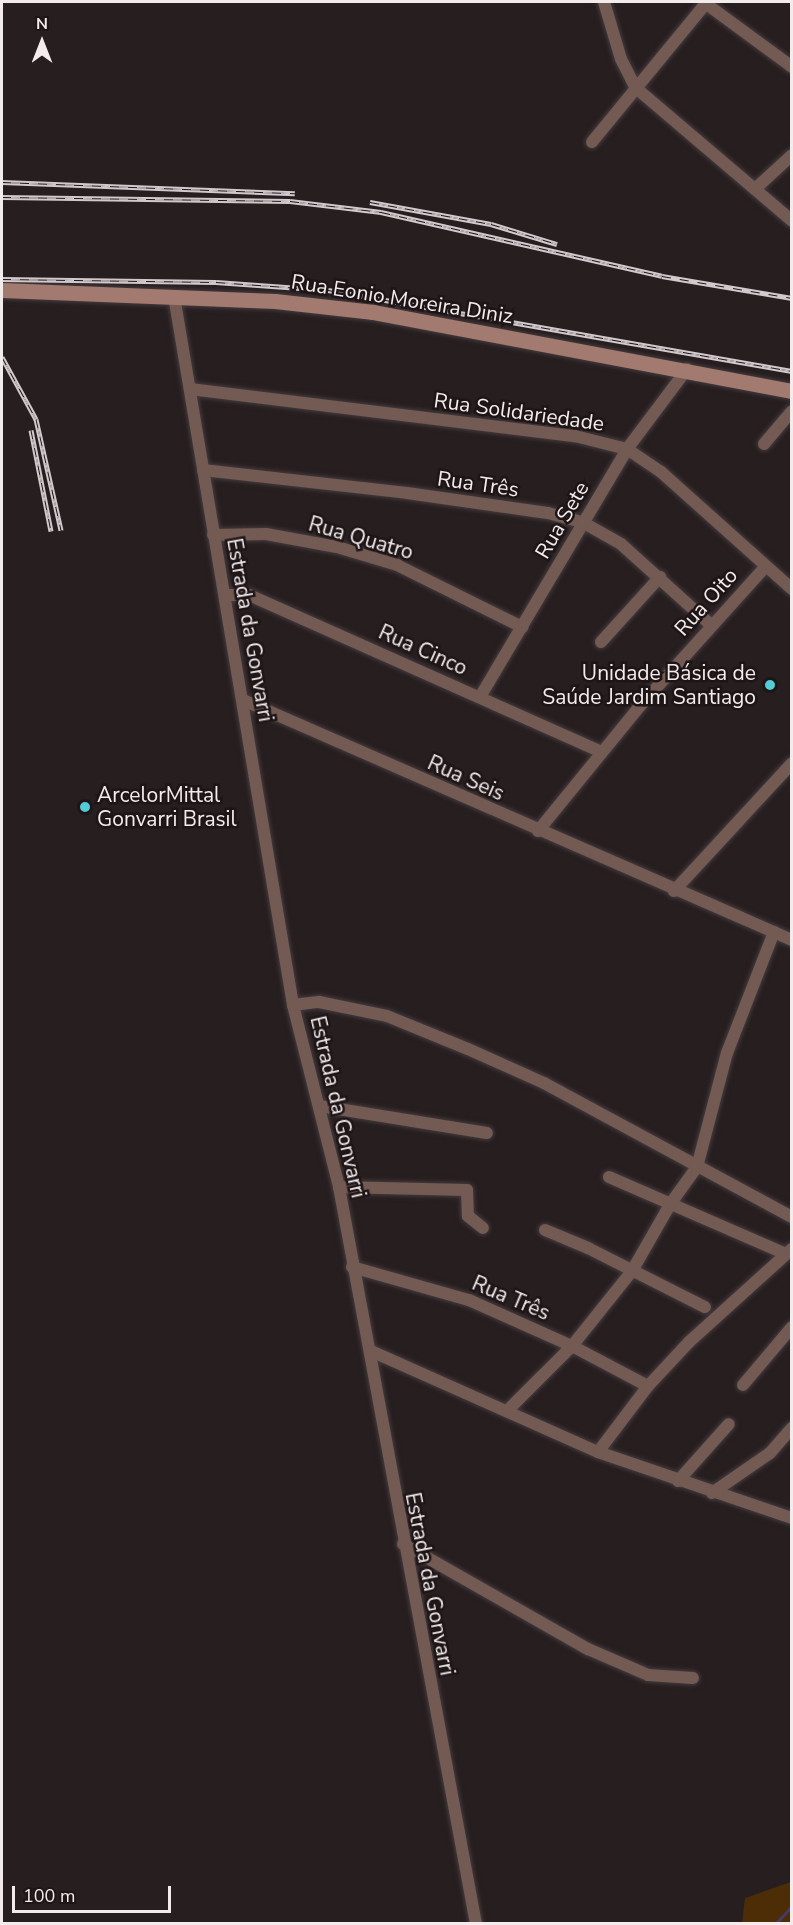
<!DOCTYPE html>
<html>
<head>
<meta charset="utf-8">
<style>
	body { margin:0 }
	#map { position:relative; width:793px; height:1925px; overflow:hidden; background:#271e20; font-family:"Nunito Sans",sans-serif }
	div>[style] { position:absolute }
	.green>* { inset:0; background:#4d2d05 }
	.stream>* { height:3px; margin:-1.5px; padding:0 1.5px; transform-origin:1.5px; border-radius:1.5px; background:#483966 }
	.roads { filter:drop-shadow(0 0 2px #443b3d) drop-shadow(0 0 2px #443b3d) }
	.street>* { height:12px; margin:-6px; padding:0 6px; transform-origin:6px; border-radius:6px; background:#735a53 }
	.secondary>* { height:15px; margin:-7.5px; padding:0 7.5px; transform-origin:7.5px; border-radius:7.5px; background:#a27a70 }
	.rail>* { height:5px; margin-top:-2.5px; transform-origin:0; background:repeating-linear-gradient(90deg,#1e1517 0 9px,#d1c9cb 0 18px); box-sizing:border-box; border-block:2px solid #d1c9cb }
	.dots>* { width:16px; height:16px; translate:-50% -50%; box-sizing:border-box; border:3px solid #1e1517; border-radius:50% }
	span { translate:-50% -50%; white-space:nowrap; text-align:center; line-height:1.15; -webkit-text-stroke:5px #1e1517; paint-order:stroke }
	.street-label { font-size:21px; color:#f3eced }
	.poi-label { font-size:21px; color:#f3eced }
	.right { translate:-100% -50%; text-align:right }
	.left { translate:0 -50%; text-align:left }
	.frame { position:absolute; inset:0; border:3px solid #f3eced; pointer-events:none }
	.north { position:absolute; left:12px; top:12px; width:60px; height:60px; -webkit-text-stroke:4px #1e1517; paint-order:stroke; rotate:0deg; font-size:16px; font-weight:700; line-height:24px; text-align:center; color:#f3eced }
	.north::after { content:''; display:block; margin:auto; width:21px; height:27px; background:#f3eced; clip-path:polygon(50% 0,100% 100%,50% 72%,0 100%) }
	.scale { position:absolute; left:12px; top:1886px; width:159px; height:27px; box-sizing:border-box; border:3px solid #f3eced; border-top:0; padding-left:8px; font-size:18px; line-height:21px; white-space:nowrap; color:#f3eced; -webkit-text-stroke:4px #1e1517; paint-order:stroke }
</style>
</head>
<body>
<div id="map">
	<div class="green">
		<div style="clip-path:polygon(791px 1882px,791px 1923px,742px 1923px,745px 1898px)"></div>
	</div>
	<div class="stream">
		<div style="left:775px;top:1924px;width:25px;rotate:-47deg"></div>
	</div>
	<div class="roads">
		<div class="street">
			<div style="left:604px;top:2px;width:59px;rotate:73.4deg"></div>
			<div style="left:621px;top:59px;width:33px;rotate:63deg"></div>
			<div style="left:636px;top:88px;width:205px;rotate:40.4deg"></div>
			<div style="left:705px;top:3px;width:108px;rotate:36.3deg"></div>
			<div style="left:592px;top:142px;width:181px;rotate:-50.6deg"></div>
			<div style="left:755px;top:189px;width:50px;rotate:-42.6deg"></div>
			<div style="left:174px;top:296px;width:719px;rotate:80.47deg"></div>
			<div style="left:293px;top:1005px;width:188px;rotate:75.8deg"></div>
			<div style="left:339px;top:1187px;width:750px;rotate:79.47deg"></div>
			<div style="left:190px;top:389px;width:388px;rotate:7deg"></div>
			<div style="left:575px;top:436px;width:54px;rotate:14deg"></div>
			<div style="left:627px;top:449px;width:40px;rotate:34deg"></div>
			<div style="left:660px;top:471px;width:177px;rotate:41.8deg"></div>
			<div style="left:764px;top:444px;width:43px;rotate:-49.7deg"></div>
			<div style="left:203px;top:470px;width:205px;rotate:6.4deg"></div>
			<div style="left:407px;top:493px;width:142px;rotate:8.1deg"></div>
			<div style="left:548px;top:513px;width:35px;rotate:15deg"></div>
			<div style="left:582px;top:522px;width:45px;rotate:29.4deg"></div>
			<div style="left:621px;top:544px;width:121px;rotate:42deg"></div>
			<div style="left:213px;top:535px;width:53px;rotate:-1.1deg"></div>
			<div style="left:266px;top:534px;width:72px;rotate:10.4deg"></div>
			<div style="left:337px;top:547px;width:63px;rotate:16.7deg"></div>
			<div style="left:397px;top:565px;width:140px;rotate:26.4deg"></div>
			<div style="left:225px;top:595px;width:24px"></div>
			<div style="left:249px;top:595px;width:386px;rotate:24deg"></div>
			<div style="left:601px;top:642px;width:88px;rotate:-47.8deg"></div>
			<div style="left:480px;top:697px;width:288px;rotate:-59.3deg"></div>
			<div style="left:627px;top:449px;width:100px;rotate:-53.1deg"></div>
			<div style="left:243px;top:700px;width:599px;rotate:23.61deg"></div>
			<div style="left:538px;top:831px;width:161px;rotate:-50.8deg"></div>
			<div style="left:640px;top:706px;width:187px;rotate:-48deg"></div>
			<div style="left:674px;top:891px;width:174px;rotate:-47.3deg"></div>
			<div style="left:293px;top:1005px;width:26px;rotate:-7deg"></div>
			<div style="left:319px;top:1002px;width:69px;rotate:11.6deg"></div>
			<div style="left:387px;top:1016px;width:87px;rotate:22.2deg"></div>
			<div style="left:468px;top:1049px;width:83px;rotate:24.1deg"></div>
			<div style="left:544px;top:1083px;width:282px;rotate:28.4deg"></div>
			<div style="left:320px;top:1106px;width:169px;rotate:9.2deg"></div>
			<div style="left:609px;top:1177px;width:193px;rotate:23.5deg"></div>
			<div style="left:339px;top:1187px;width:128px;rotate:1.3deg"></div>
			<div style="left:467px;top:1190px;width:26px;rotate:88deg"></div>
			<div style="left:468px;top:1216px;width:19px;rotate:39deg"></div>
			<div style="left:545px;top:1230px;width:47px;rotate:22.7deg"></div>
			<div style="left:588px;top:1248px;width:131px;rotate:26.8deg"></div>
			<div style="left:352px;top:1267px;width:122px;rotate:15.8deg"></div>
			<div style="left:469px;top:1300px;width:113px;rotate:24.1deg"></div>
			<div style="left:572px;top:1346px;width:86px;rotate:27.8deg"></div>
			<div style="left:371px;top:1351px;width:248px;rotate:24deg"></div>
			<div style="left:598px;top:1452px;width:205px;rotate:18.8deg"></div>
			<div style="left:743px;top:1385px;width:76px;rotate:-49.8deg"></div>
			<div style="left:507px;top:1411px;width:92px;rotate:-45deg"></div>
			<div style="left:572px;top:1346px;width:96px;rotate:-51.3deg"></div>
			<div style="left:632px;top:1271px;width:78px;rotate:-60.2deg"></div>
			<div style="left:671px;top:1203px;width:44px;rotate:-54.2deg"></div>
			<div style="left:697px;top:1167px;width:118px;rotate:-75.3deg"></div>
			<div style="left:727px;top:1053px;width:130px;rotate:-68.8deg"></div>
			<div style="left:598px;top:1452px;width:83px;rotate:-52.9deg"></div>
			<div style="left:648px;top:1386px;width:60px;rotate:-47deg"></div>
			<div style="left:689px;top:1342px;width:139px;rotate:-42.1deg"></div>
			<div style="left:678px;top:1481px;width:76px;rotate:-48.2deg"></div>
			<div style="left:712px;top:1493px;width:70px;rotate:-34.6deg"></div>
			<div style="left:770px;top:1453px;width:33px;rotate:-49deg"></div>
			<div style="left:403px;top:1544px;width:213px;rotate:29.6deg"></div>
			<div style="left:588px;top:1649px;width:65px;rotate:23.4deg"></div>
			<div style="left:648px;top:1675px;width:45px;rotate:3.8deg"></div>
		</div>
		<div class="secondary">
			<div style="left:2px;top:290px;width:273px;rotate:2.3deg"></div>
			<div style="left:275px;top:301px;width:99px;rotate:6.4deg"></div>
			<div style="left:373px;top:312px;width:426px;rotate:10.7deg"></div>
		</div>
	</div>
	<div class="rail">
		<div style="left:2px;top:182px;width:293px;rotate:2.2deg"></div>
		<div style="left:2px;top:197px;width:288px;rotate:0.8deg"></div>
		<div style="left:290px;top:201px;width:92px;rotate:6.9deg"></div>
		<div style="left:381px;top:212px;width:288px;rotate:12.8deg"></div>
		<div style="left:662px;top:276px;width:132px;rotate:9.6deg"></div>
		<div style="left:370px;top:202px;width:123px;rotate:10.3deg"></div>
		<div style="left:491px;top:224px;width:69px;rotate:16.9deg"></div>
		<div style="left:2px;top:279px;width:214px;rotate:0.8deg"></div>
		<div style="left:216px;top:282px;width:112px;rotate:4.1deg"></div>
		<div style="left:328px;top:290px;width:471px;rotate:9.9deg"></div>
		<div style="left:2px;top:357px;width:71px;rotate:61.3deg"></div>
		<div style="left:36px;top:419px;width:114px;rotate:77.3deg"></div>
		<div style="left:31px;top:430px;width:103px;rotate:78.8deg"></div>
	</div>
	<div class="dots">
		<div style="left:770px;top:685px;background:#52ccd6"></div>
		<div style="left:85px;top:807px;background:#52ccd6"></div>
	</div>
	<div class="street-label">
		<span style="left:402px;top:299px;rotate:9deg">Rua Eonio Moreira Diniz</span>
		<span style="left:519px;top:412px;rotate:8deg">Rua Solidariedade</span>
		<span style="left:478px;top:484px;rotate:8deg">Rua Três</span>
		<span style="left:562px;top:520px;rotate:-60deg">Rua Sete</span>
		<span style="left:361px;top:538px;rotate:16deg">Rua Quatro</span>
		<span style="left:706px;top:602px;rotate:-48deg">Rua Oito</span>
		<span style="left:250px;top:630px;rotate:80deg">Estrada da Gonvarri</span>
		<span style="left:423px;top:650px;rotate:24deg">Rua Cinco</span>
		<span style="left:466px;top:778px;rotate:24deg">Rua Seis</span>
		<span style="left:338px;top:1107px;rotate:77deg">Estrada da Gonvarri</span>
		<span style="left:511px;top:1298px;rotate:23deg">Rua Três</span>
		<span style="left:430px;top:1584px;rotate:79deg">Estrada da Gonvarri</span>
	</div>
	<div class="poi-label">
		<span class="right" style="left:756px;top:685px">Unidade Básica de<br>Saúde Jardim Santiago</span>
		<span class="left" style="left:97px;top:807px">ArcelorMittal<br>Gonvarri Brasil</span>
	</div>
	<div class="frame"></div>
	<div class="north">N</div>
	<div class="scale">100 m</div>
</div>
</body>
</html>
